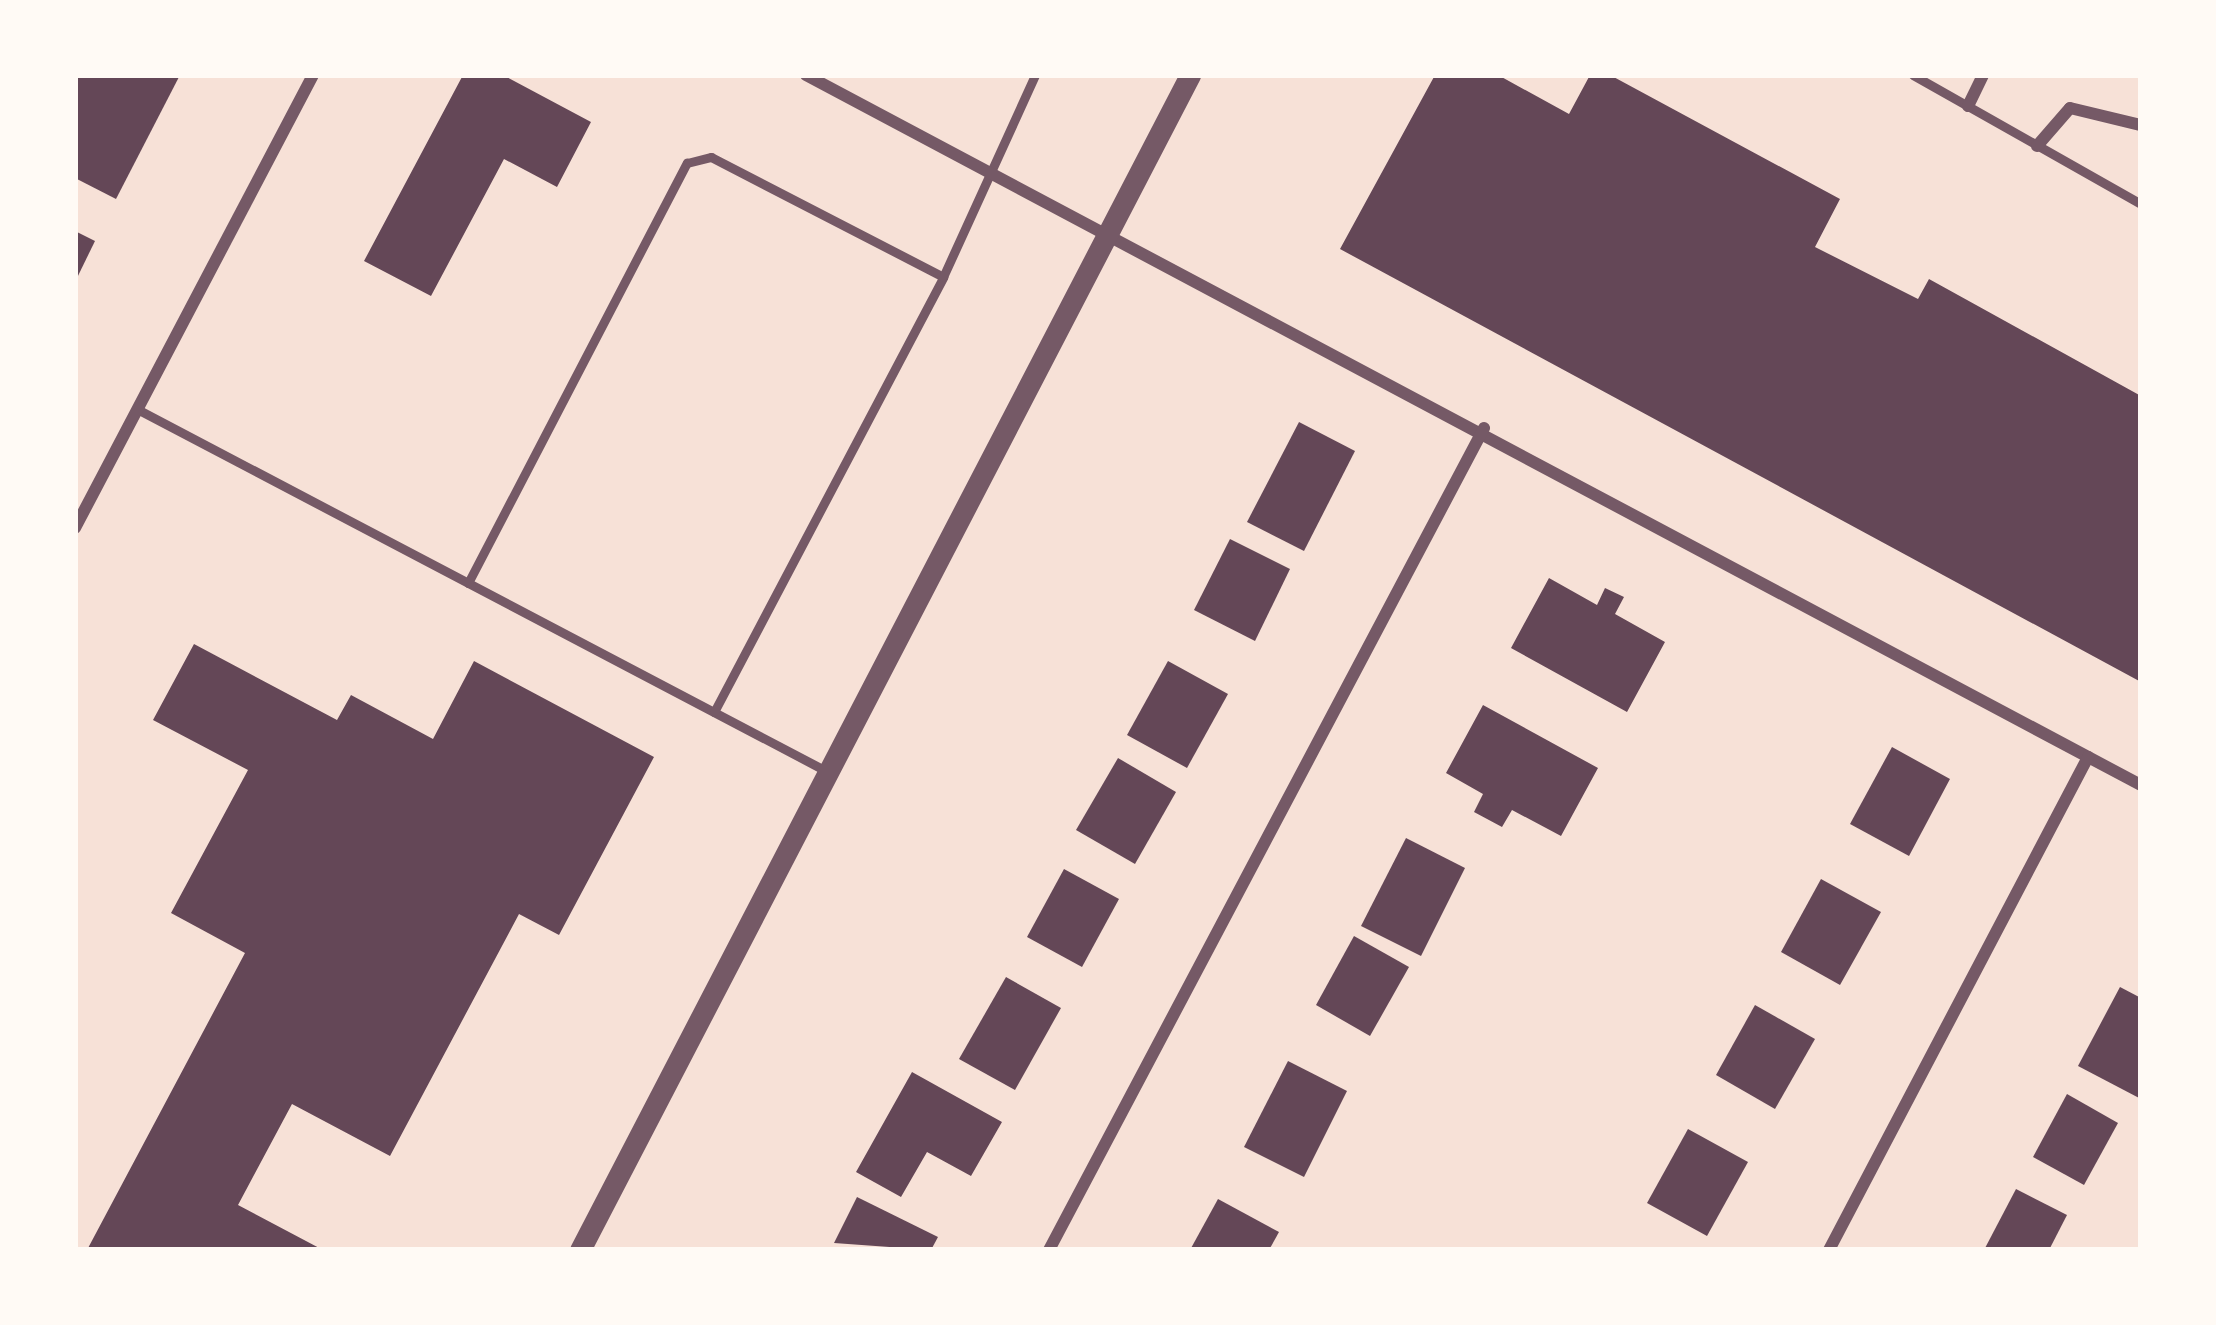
<!DOCTYPE html>
<html>
<head>
<meta charset="utf-8">
<style>
	body { margin:0 }
	#map { position:relative; width:2216px; height:1325px; overflow:hidden; background:#f7e1d7; font-family:Commissioner,sans-serif }
	div>[style] { position:absolute }
	.building>* { inset:0; background:#644757 }
	.service>* { height:9px; margin:-4.5px; padding:0 4.5px; transform-origin:4.5px; border-radius:4.5px; background:#755966 }
	.minor>* { height:12px; margin:-6px; padding:0 6px; transform-origin:6px; border-radius:6px; background:#755966 }
	.tertiary>* { height:21px; margin:-10.5px; padding:0 10.5px; transform-origin:10.5px; border-radius:10.5px; background:#755966 }
	span { translate:-50% -50%; white-space:nowrap; text-align:center; line-height:1.15; -webkit-text-stroke:9px #fffaf5; paint-order:stroke }
	.frame { position:absolute; inset:0; border:78px solid #fffaf5; pointer-events:none }
</style>
</head>
<body>
<div id="map">
	<div class="building">
		<div style="clip-path:polygon(75px 75px,180px 75px,116px 199px,75px 178px)"></div>
		<div style="clip-path:polygon(463px 75px,503px 75px,591px 122px,557px 187px,504px 159px,431px 296px,364px 261px)"></div>
		<div style="clip-path:polygon(1435px 75px,1498px 75px,1569px 114px,1590px 75px,1610px 75px,1840px 199px,1815px 247px,1918px 299px,1929px 279px,2141px 396px,2141px 682px,1340px 249px)"></div>
		<div style="clip-path:polygon(75px 231px,95px 241px,75px 282px)"></div>
		<div style="clip-path:polygon(1299px 422px,1355px 451px,1304px 551px,1247px 522px)"></div>
		<div style="clip-path:polygon(1230px 539px,1290px 569px,1255px 641px,1194px 610px)"></div>
		<div style="clip-path:polygon(1549px 578px,1597px 605px,1605px 588px,1624px 597px,1615px 614px,1665px 642px,1627px 712px,1511px 648px)"></div>
		<div style="clip-path:polygon(194px 644px,337px 720px,351px 695px,433px 739px,474px 661px,654px 757px,559px 935px,519px 914px,390px 1156px,292px 1104px,238px 1205px,323px 1250px,87px 1250px,245px 953px,171px 913px,248px 770px,153px 720px)"></div>
		<div style="clip-path:polygon(1168px 661px,1228px 694px,1187px 768px,1127px 735px)"></div>
		<div style="clip-path:polygon(1483px 705px,1598px 768px,1561px 836px,1512px 810px,1502px 827px,1474px 812px,1483px 794px,1446px 773px)"></div>
		<div style="clip-path:polygon(1892px 747px,1950px 779px,1909px 856px,1850px 824px)"></div>
		<div style="clip-path:polygon(1118px 758px,1176px 792px,1135px 864px,1076px 830px)"></div>
		<div style="clip-path:polygon(1406px 838px,1465px 868px,1421px 956px,1361px 926px)"></div>
		<div style="clip-path:polygon(1064px 869px,1119px 899px,1082px 967px,1027px 937px)"></div>
		<div style="clip-path:polygon(1821px 879px,1881px 912px,1840px 985px,1781px 952px)"></div>
		<div style="clip-path:polygon(1354px 936px,1409px 967px,1370px 1036px,1316px 1005px)"></div>
		<div style="clip-path:polygon(1006px 977px,1061px 1008px,1015px 1090px,959px 1059px)"></div>
		<div style="clip-path:polygon(2120px 987px,2141px 998px,2141px 1099px,2078px 1066px)"></div>
		<div style="clip-path:polygon(1755px 1005px,1815px 1039px,1775px 1109px,1716px 1075px)"></div>
		<div style="clip-path:polygon(1288px 1061px,1347px 1091px,1304px 1177px,1244px 1147px)"></div>
		<div style="clip-path:polygon(912px 1072px,1002px 1122px,971px 1176px,927px 1152px,901px 1197px,856px 1172px)"></div>
		<div style="clip-path:polygon(2067px 1094px,2118px 1123px,2084px 1185px,2033px 1157px)"></div>
		<div style="clip-path:polygon(1688px 1129px,1748px 1162px,1707px 1236px,1647px 1203px)"></div>
		<div style="clip-path:polygon(2016px 1189px,2067px 1215px,2049px 1250px,1984px 1250px)"></div>
		<div style="clip-path:polygon(857px 1197px,938px 1237px,931px 1250px,834px 1243px)"></div>
		<div style="clip-path:polygon(1218px 1199px,1279px 1232px,1269px 1250px,1190px 1250px)"></div>
	</div>
	<div class="service">
		<div style="left:1913px;top:75px;width:262px;rotate:29.5deg"></div>
		<div style="left:137px;top:409px;width:781px;rotate:27.71deg"></div>
		<div style="left:468px;top:583px;width:474px;rotate:-62.5deg"></div>
		<div style="left:687px;top:163px;width:25px;rotate:-14deg"></div>
		<div style="left:711px;top:157px;width:261px;rotate:27.3deg"></div>
		<div style="left:714px;top:712px;width:492px;rotate:-62.2deg"></div>
		<div style="left:943px;top:277px;width:222px;rotate:-65.5deg"></div>
	</div>
	<div class="minor">
		<div style="left:806px;top:75px;width:1512px;rotate:28.01deg"></div>
		<div style="left:1968px;top:106px;width:34px;rotate:-64deg"></div>
		<div style="left:2037px;top:146px;width:50px;rotate:-49deg"></div>
		<div style="left:2070px;top:108px;width:73px;rotate:13.5deg"></div>
		<div style="left:75px;top:528px;width:512px;rotate:-62.28deg"></div>
		<div style="left:1049px;top:1250px;width:930px;rotate:-62.11deg"></div>
		<div style="left:1829px;top:1250px;width:557px;rotate:-62.28deg"></div>
	</div>
	<div class="tertiary">
		<div style="left:580px;top:1250px;width:1324px;rotate:-62.56deg"></div>
	</div>
	<div class="frame"></div>
</div>
</body>
</html>
